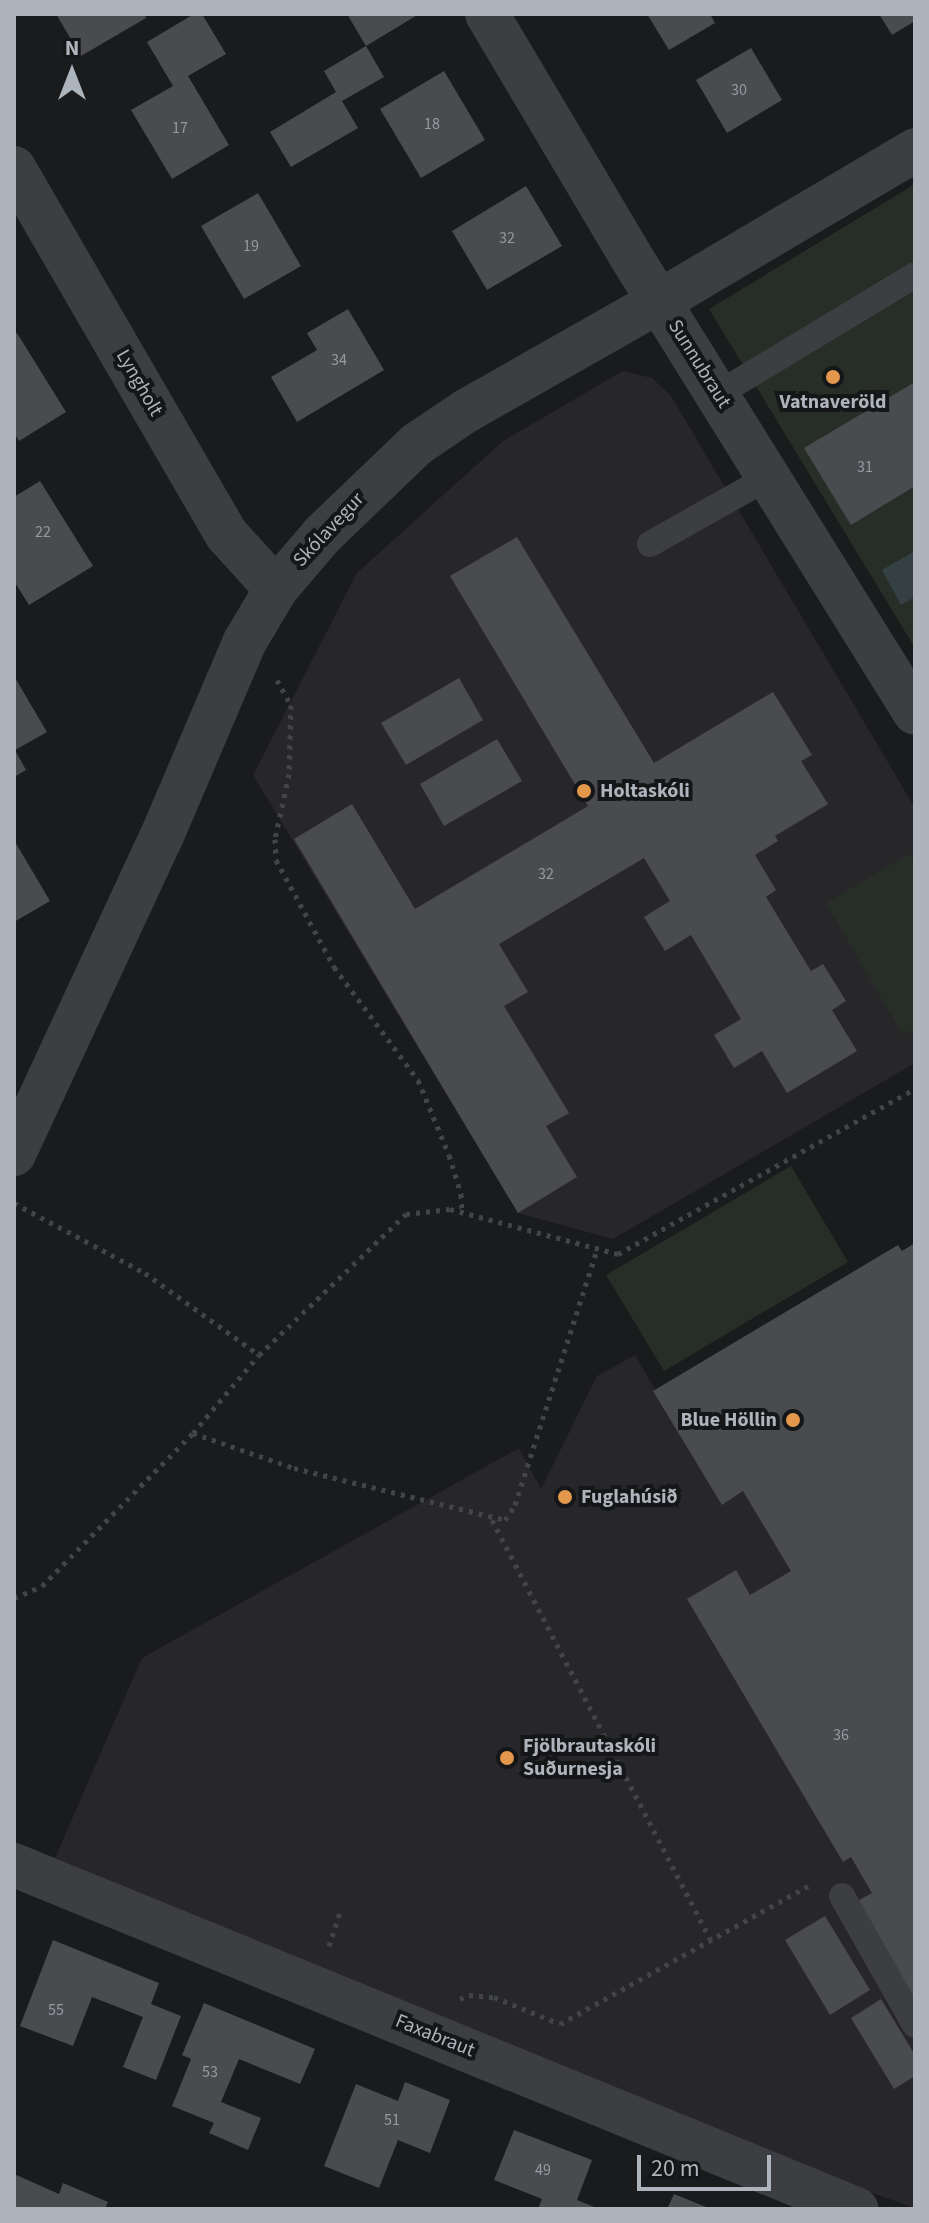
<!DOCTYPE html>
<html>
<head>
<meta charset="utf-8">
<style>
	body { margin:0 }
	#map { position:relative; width:929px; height:2223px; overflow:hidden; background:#1a1b1c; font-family:"Source Sans 3",sans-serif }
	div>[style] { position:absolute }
	.built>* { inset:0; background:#272729 }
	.green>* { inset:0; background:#272e27 }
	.water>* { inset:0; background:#354045 }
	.building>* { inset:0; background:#4a4b4f }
	.path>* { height:5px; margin-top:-2.5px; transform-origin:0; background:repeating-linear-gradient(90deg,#424548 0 4px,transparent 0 10px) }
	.lane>* { height:26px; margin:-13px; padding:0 13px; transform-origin:13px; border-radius:13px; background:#3c3e41 }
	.street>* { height:44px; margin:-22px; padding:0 22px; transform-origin:22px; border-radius:22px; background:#3c3e41 }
	.dots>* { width:22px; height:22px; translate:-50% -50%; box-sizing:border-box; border:4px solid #151617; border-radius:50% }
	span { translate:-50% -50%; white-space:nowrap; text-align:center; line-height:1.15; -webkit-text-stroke:8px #151617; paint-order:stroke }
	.number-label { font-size:16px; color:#959aa0 }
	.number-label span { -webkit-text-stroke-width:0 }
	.street-label { font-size:20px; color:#aeb4bb }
	.poi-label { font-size:20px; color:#aeb4bb; font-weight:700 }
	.left { translate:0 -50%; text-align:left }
	.right { translate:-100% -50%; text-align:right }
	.frame { position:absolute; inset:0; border:16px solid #aeb4bb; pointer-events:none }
	.north { position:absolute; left:32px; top:32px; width:80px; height:80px; -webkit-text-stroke:6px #151617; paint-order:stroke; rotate:0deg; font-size:22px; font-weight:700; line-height:32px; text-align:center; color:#aeb4bb }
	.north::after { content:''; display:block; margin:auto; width:28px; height:36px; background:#aeb4bb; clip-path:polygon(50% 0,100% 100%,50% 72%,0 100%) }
	.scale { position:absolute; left:637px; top:2155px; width:134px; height:36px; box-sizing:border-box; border:4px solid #aeb4bb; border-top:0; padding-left:10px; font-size:24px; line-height:28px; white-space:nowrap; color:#aeb4bb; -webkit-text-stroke:6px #151617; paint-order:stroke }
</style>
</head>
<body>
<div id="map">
	<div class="built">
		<div style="clip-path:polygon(623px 371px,652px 378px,671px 396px,915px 808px,915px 1063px,613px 1239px,518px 1213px,253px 775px,357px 573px,503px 441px)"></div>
		<div style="clip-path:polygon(635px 1355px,722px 1504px,816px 1448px,915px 1613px,915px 2208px,815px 2173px,55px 1858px,142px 1658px,519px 1448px,541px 1489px,597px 1376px)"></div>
	</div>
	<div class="green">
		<div style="clip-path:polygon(915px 184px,915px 648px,709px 309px)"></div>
		<div style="clip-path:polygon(909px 854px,915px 864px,915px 1028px,903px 1035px,826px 903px)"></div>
		<div style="clip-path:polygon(791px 1166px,848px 1262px,664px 1371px,606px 1275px)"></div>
	</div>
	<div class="water">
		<div style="clip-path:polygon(915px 551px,915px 597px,901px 605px,882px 570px)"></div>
	</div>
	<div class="building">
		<div style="clip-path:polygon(56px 14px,144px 14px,146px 18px,81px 56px)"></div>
		<div style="clip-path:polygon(194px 14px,202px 14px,226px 54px,188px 76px,229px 145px,172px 179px,131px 110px,173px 86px,147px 42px)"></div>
		<div style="clip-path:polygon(347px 14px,419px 14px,366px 46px)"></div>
		<div style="clip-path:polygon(647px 14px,710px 14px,715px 23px,669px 50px)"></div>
		<div style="clip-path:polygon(879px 14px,915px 14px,915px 21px,892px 35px)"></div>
		<div style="clip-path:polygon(366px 46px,384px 77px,342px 101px,358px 128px,291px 167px,270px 132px,336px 92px,324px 71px)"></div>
		<div style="clip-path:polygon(751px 48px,782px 100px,727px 133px,696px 80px)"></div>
		<div style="clip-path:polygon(444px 71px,485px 140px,421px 178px,380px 109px)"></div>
		<div style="clip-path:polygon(526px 186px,562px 246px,487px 290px,452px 231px)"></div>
		<div style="clip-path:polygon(258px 193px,301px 266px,244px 299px,201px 226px)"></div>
		<div style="clip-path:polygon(348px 309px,384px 370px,297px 422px,271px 377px,317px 350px,307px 333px)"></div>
		<div style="clip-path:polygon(17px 333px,66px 412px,19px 441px,14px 433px,14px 335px)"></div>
		<div style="clip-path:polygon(915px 382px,915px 486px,851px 525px,804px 448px)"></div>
		<div style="clip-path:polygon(40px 481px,93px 566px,29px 605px,14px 581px,14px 497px)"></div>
		<div style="clip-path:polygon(517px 537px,654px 763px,773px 692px,812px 755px,801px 761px,828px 804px,775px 836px,778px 841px,755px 855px,776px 890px,766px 897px,811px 971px,823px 964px,846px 1001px,832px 1010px,857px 1051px,787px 1093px,762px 1051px,734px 1068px,714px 1035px,741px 1019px,691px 935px,665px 951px,644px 917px,670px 901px,644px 858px,499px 944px,528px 992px,504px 1006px,569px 1113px,546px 1126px,577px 1177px,518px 1213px,294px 839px,352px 804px,415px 909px,588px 806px,450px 576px)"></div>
		<div style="clip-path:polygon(14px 676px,47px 732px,15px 750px,26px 770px,14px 777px)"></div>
		<div style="clip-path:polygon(459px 678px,483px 720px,406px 765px,381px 723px)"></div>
		<div style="clip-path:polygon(497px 739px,522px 781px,444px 826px,420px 784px)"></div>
		<div style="clip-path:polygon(14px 840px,50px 901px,14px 922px)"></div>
		<div style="clip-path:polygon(915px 1243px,915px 2015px,850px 1905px,872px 1893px,851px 1857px,843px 1862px,687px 1599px,736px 1570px,750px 1595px,791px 1571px,743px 1491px,722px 1505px,653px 1391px,898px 1245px,902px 1251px)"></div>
		<div style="clip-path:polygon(825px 1916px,870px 1990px,830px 2015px,785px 1940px)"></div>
		<div style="clip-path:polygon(53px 1940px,159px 1983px,151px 2004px,181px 2016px,156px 2080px,123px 2067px,143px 2017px,92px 1997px,73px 2046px,20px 2026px)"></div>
		<div style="clip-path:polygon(881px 1999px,915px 2055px,915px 2076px,894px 2089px,851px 2018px)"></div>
		<div style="clip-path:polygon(204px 2003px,315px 2049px,300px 2084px,239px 2059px,221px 2102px,261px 2118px,248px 2150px,209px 2133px,214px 2123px,172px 2106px,191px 2059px,182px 2055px)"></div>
		<div style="clip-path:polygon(405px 2082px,450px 2100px,430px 2153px,398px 2140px,379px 2188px,324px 2166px,356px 2084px,398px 2101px)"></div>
		<div style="clip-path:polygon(514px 2130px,592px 2160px,577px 2200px,599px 2209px,538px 2209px,542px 2199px,494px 2180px)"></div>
		<div style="clip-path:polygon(14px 2174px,59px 2194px,63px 2183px,108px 2202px,105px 2209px,14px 2209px)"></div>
		<div style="clip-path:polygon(674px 2194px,711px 2209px,667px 2209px)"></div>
	</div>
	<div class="path">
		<div style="left:277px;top:680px;width:29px;rotate:61deg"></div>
		<div style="left:291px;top:705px;width:69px;rotate:91.7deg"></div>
		<div style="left:289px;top:774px;width:66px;rotate:102.2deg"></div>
		<div style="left:275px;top:839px;width:21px;rotate:87deg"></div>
		<div style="left:276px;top:860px;width:122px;rotate:61.5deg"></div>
		<div style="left:334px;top:967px;width:141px;rotate:53.4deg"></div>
		<div style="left:418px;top:1080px;width:81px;rotate:67.5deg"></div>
		<div style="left:449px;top:1155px;width:41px;rotate:72.9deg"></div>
		<div style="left:461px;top:1194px;width:18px;rotate:87deg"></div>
		<div style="left:14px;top:1203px;width:149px;rotate:28.1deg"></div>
		<div style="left:145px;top:1273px;width:140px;rotate:35.7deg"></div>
		<div style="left:193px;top:1433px;width:107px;rotate:19.1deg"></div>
		<div style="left:294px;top:1468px;width:217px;rotate:13.8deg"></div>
		<div style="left:505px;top:1520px;width:18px;rotate:-56deg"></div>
		<div style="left:515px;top:1505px;width:268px;rotate:-72.2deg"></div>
		<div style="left:492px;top:1520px;width:474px;rotate:62.5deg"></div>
		<div style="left:14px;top:1598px;width:30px;rotate:-23deg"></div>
		<div style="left:42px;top:1586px;width:215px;rotate:-45.4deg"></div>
		<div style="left:193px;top:1433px;width:102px;rotate:-49.8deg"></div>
		<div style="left:259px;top:1355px;width:204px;rotate:-43.8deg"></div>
		<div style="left:406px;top:1214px;width:44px;rotate:-6.5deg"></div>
		<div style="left:450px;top:1209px;width:174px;rotate:15deg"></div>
		<div style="left:618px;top:1254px;width:340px;rotate:-29.1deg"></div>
		<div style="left:329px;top:1946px;width:40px;rotate:-72deg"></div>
		<div style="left:460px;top:1999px;width:10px;rotate:-24deg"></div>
		<div style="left:469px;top:1995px;width:25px;rotate:5deg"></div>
		<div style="left:494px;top:1997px;width:71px;rotate:22.2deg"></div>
		<div style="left:560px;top:2024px;width:284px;rotate:-29.1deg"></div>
	</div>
	<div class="lane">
		<div style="left:718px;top:394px;width:230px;rotate:-31.1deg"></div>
		<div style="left:650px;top:544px;width:137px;rotate:-29.4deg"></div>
		<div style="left:842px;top:1896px;width:148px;rotate:60.5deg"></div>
	</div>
	<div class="street">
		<div style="left:487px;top:14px;width:280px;rotate:59.3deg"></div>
		<div style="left:630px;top:255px;width:539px;rotate:58.11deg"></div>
		<div style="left:14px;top:168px;width:424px;rotate:59.9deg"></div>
		<div style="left:227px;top:535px;width:73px;rotate:47.8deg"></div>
		<div style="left:14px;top:1154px;width:349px;rotate:-65.1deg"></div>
		<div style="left:161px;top:838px;width:212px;rotate:-66.9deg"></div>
		<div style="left:244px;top:643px;width:63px;rotate:-59.3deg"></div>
		<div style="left:276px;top:589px;width:72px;rotate:-49.5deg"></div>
		<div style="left:323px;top:534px;width:130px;rotate:-43.8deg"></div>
		<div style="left:417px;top:444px;width:59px;rotate:-34deg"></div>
		<div style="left:466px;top:411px;width:223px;rotate:-29.6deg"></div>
		<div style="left:660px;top:301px;width:296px;rotate:-30.6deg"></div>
		<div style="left:14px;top:1865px;width:910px;rotate:22.22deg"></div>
	</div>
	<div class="dots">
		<div style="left:833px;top:377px;background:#e2974d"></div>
		<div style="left:584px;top:791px;background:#e2974d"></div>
		<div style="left:793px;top:1420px;background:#e2974d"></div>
		<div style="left:565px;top:1497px;background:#e2974d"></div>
		<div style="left:507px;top:1758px;background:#e2974d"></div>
	</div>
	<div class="number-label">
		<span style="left:739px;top:90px">30</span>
		<span style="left:432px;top:124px">18</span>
		<span style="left:180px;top:128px">17</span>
		<span style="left:507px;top:238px">32</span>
		<span style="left:251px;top:246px">19</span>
		<span style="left:339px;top:360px">34</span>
		<span style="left:865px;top:467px">31</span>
		<span style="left:43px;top:532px">22</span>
		<span style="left:546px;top:874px">32</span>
		<span style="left:841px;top:1735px">36</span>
		<span style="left:56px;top:2010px">55</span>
		<span style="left:210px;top:2072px">53</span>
		<span style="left:392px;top:2120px">51</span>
		<span style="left:543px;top:2170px">49</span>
	</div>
	<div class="street-label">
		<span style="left:699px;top:364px;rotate:58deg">Sunnubraut</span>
		<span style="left:139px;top:383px;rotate:60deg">Lyngholt</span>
		<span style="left:329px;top:530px;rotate:-47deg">Skólavegur</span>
		<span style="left:435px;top:2036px;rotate:22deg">Faxabraut</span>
	</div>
	<div class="poi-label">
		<span style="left:833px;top:402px">Vatnaveröld</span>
		<span class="left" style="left:600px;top:791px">Holtaskóli</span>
		<span class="right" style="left:777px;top:1420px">Blue Höllin</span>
		<span class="left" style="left:581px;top:1497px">Fuglahúsið</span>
		<span class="left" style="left:523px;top:1758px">Fjölbrautaskóli<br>Suðurnesja</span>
	</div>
	<div class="frame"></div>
	<div class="north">N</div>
	<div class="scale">20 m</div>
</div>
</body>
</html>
